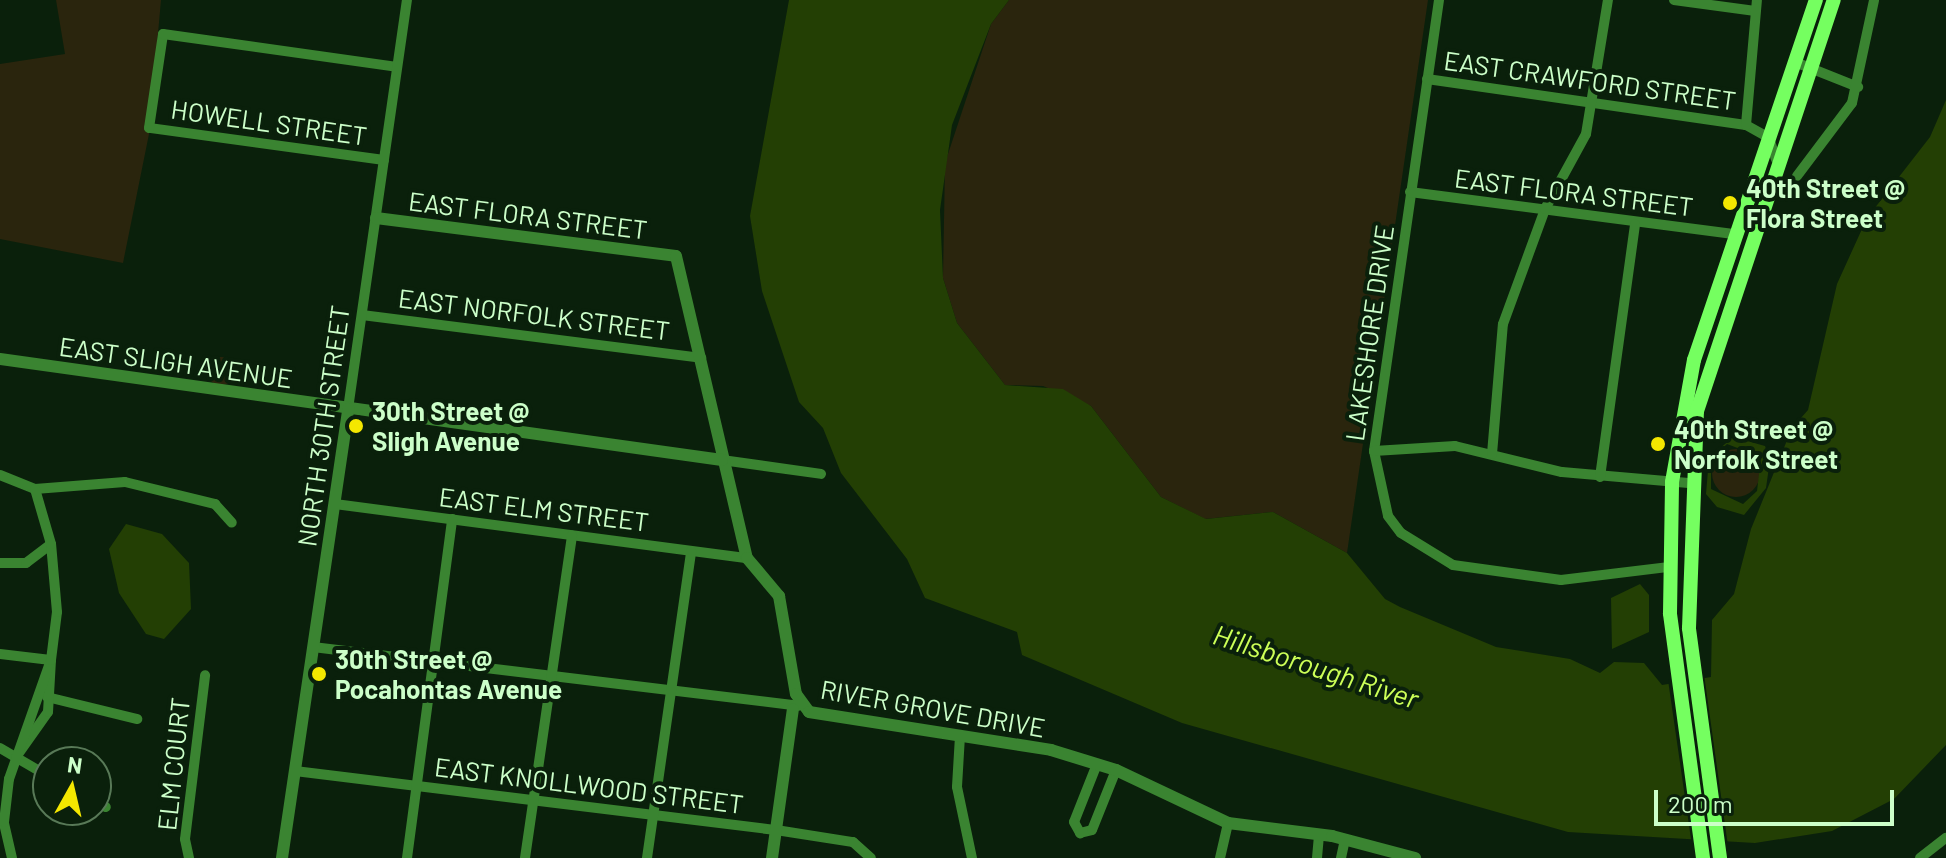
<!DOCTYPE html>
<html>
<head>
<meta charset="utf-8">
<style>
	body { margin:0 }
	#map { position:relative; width:1946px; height:858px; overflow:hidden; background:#0a200b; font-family:Barlow,sans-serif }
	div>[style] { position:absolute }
	.green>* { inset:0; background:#2a250d }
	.round { border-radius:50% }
	.water>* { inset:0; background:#233f04 }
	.pier>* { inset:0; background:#0a200b }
	.minor>* { height:10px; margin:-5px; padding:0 5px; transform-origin:5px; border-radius:5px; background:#3a8431 }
	.tertiary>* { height:12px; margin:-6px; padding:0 6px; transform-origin:6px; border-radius:6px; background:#3a8431 }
	.secondary>* { height:14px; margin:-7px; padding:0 7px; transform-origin:7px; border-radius:7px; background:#75ff60 }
	.dots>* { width:22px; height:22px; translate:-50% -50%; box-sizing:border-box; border:4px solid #0a200b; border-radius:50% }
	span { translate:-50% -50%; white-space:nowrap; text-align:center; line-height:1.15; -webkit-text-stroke:8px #0a200b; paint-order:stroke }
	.street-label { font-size:26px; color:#ccffc9 }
	.poi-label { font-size:26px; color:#ccffc9; font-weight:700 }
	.left { translate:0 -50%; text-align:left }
	.water-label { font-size:28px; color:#ccff57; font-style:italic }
	.north { position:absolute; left:32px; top:746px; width:80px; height:80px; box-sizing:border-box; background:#0a200b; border:2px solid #587957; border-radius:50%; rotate:8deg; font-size:22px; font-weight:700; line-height:32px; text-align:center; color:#ccffc9 }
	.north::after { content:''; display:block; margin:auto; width:28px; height:36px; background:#f4e700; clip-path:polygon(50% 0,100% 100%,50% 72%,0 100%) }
	.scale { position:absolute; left:1654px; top:790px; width:240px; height:36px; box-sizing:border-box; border:4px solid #ccffc9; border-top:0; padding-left:10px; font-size:24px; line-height:28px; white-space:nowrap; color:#ccffc9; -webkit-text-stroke:6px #0a200b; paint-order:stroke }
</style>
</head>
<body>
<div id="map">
	<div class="green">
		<div style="clip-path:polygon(56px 0,161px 0,149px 134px,123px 263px,0 239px,0 64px,65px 54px)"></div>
		<div style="clip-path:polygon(1009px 0,1428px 0,1347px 553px,1273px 512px,1205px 519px,1161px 497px,1091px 406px,1043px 386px,1005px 385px,957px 323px,943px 278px,945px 163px,991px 24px)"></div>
		<div class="round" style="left:207px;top:357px;width:28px;height:28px"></div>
		<div class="round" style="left:1712px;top:449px;width:48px;height:48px"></div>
	</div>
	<div class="water">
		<div style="clip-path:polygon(789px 0,1009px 0,991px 24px,952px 125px,940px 210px,943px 278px,957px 323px,1005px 385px,1063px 389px,1091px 406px,1161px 497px,1206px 519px,1273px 512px,1347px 553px,1385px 599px,1400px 607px,1496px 647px,1570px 659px,1600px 673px,1614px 662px,1644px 663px,1662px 685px,1711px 677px,1712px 620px,1734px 594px,1751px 529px,1792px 428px,1808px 410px,1837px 284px,1867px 218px,1930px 137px,1946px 100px,1946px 745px,1894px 799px,1832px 831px,1755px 843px,1568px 832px,1182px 723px,1022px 655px,1017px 632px,925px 598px,907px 559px,841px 473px,823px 428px,799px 402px,762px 291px,750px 216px)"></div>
		<div style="clip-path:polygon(evenodd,1733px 437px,1765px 446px,1770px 460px,1766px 488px,1744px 515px,1717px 507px,1706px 494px,1709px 458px,1733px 437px,1727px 444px,1761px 457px,1757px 491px,1743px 504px,1711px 489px,1711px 459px,1727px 444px)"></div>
		<div style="clip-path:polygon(126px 524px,162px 534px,189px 563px,191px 609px,164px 639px,146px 634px,119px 593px,109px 549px)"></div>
		<div style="clip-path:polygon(1640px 584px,1649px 595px,1649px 632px,1612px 649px,1611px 598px)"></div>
	</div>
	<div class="pier">
		<div style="clip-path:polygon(1704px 674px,1728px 846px,1692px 846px,1668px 680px)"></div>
	</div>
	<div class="minor">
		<div style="left:1439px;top:0;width:456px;rotate:98.2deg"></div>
		<div style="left:1374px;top:451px;width:66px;rotate:77.8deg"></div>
		<div style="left:1388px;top:516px;width:21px;rotate:53deg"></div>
		<div style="left:1401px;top:533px;width:61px;rotate:31.6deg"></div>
		<div style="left:1453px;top:565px;width:109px;rotate:7.9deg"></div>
		<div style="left:1561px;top:580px;width:109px;rotate:-6.9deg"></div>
		<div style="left:1674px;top:0;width:82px;rotate:7.7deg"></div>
		<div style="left:1795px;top:62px;width:68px;rotate:21.6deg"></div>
		<div style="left:1427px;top:79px;width:322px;rotate:8.2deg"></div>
		<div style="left:1746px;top:125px;width:26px;rotate:29deg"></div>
		<div style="left:1769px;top:138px;width:22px;rotate:72deg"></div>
		<div style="left:1746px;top:125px;width:125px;rotate:-85deg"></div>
		<div style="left:384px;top:160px;width:237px;rotate:-172.2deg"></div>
		<div style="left:149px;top:128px;width:95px;rotate:-81.5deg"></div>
		<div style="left:163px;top:34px;width:236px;rotate:8deg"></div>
		<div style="left:1797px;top:176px;width:91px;rotate:-53deg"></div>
		<div style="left:1852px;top:103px;width:105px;rotate:-77.9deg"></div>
		<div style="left:1410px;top:192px;width:326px;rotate:7.4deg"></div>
		<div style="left:362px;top:315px;width:342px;rotate:7.2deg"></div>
		<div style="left:348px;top:409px;width:413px;rotate:-81.8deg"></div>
		<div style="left:1374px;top:451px;width:81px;rotate:-3.5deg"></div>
		<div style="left:1455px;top:446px;width:110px;rotate:13.7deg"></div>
		<div style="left:1562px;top:472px;width:127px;rotate:5deg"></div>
		<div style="left:1492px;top:454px;width:130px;rotate:-85.2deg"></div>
		<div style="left:1503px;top:324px;width:122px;rotate:-69.9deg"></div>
		<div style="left:1545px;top:209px;width:85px;rotate:-61.3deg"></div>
		<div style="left:1586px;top:134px;width:136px;rotate:-80.7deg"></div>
		<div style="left:722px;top:460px;width:100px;rotate:8deg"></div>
		<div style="left:0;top:475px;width:38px;rotate:22deg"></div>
		<div style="left:1600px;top:477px;width:255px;rotate:-82.1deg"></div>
		<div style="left:35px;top:489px;width:90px;rotate:-4.4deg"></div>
		<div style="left:125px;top:482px;width:93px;rotate:13.7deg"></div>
		<div style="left:215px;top:504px;width:25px;rotate:48deg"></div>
		<div style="left:335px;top:504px;width:416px;rotate:7.5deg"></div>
		<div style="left:0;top:563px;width:26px"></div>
		<div style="left:26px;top:563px;width:31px;rotate:-37deg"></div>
		<div style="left:313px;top:647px;width:489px;rotate:6.9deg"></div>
		<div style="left:0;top:654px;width:51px;rotate:6.7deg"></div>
		<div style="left:47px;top:697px;width:93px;rotate:13.7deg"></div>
		<div style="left:960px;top:736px;width:51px;rotate:93.4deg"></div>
		<div style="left:957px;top:787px;width:73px;rotate:78.1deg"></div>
		<div style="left:0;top:748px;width:56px;rotate:30.3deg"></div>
		<div style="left:16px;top:757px;width:55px;rotate:-54.6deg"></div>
		<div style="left:48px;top:712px;width:52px;rotate:-86.7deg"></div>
		<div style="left:1097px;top:764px;width:62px;rotate:111.6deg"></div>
		<div style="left:1074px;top:822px;width:13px;rotate:61deg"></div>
		<div style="left:1080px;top:833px;width:12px;rotate:-14deg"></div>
		<div style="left:1092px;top:830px;width:65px;rotate:-68.2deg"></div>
		<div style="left:295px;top:771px;width:485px;rotate:7deg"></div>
		<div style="left:776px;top:830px;width:78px;rotate:8.9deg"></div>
		<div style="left:853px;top:842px;width:24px;rotate:42deg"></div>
		<div style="left:96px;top:802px;width:11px;rotate:27deg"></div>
		<div style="left:12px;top:858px;width:37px;rotate:-103deg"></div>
		<div style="left:4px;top:822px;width:43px;rotate:-83.4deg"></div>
		<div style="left:9px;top:779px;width:126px;rotate:-70.6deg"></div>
		<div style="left:51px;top:660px;width:48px;rotate:-82.9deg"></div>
		<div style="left:57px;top:612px;width:68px;rotate:-95deg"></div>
		<div style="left:51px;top:544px;width:57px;rotate:-106.2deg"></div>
		<div style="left:189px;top:858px;width:19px;rotate:-102deg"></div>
		<div style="left:185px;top:839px;width:165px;rotate:-83deg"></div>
		<div style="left:407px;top:858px;width:342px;rotate:-82.4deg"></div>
		<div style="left:525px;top:858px;width:326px;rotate:-81.7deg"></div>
		<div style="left:647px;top:858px;width:310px;rotate:-81.8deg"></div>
		<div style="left:1220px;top:858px;width:36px;rotate:-77deg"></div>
		<div style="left:1317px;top:858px;width:24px;rotate:-85deg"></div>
		<div style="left:1341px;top:858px;width:19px;rotate:-78deg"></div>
		<div style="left:1920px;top:858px;width:33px;rotate:-38deg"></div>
	</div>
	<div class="tertiary">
		<div style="left:376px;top:218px;width:302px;rotate:7.2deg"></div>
		<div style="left:676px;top:256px;width:310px;rotate:76.8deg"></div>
		<div style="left:747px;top:558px;width:50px;rotate:49.9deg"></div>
		<div style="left:779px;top:596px;width:99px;rotate:80.2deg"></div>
		<div style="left:796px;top:694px;width:22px;rotate:54deg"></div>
		<div style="left:809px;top:712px;width:245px;rotate:8.9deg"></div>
		<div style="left:1051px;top:750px;width:68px;rotate:17.1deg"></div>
		<div style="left:1116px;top:770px;width:124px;rotate:25.3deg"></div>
		<div style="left:1228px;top:823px;width:105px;rotate:7.1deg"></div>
		<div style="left:1332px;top:836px;width:86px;rotate:14.8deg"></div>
		<div style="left:0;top:359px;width:729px;rotate:7.96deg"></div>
		<div style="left:282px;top:858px;width:454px;rotate:-81.6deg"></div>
		<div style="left:772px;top:858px;width:150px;rotate:-82deg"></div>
	</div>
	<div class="secondary">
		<div style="left:1703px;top:858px;width:247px;rotate:-97.7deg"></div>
		<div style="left:1670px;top:613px;width:131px;rotate:-89.1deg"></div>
		<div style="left:1672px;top:482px;width:124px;rotate:-79.8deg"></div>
		<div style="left:1694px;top:360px;width:380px;rotate:-71.3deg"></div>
		<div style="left:1720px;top:858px;width:232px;rotate:-97.7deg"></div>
		<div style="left:1689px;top:628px;width:217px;rotate:-87.9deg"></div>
		<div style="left:1697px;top:411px;width:433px;rotate:-71.6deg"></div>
	</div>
	<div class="dots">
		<div style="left:1730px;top:203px;background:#f4e700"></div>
		<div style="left:356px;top:426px;background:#f4e700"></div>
		<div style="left:1658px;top:444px;background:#f4e700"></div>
		<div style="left:319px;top:674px;background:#f4e700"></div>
	</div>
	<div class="street-label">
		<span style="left:1590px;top:80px;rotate:8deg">EAST CRAWFORD STREET</span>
		<span style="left:269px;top:122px;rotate:8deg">HOWELL STREET</span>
		<span style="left:1574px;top:192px;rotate:7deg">EAST FLORA STREET</span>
		<span style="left:528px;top:215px;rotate:7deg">EAST FLORA STREET</span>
		<span style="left:534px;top:314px;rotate:7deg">EAST NORFOLK STREET</span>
		<span style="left:1369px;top:333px;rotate:-82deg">LAKESHORE DRIVE</span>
		<span style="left:176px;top:362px;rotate:8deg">EAST SLIGH AVENUE</span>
		<span style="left:323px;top:426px;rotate:-82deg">NORTH 30TH STREET</span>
		<span style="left:544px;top:509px;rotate:7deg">EAST ELM STREET</span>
		<span style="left:933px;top:708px;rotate:10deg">RIVER GROVE DRIVE</span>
		<span style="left:173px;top:764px;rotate:-84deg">ELM COURT</span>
		<span style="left:589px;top:785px;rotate:7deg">EAST KNOLLWOOD STREET</span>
	</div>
	<div class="poi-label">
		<span class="left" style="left:1746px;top:203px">40th Street @<br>Flora Street</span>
		<span class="left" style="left:372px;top:426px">30th Street @<br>Sligh Avenue</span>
		<span class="left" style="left:1674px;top:444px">40th Street @<br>Norfolk Street</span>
		<span class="left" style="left:335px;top:674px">30th Street @<br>Pocahontas Avenue</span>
	</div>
	<div class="water-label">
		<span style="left:1316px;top:666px;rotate:18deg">Hillsborough River</span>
	</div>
	<div class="north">N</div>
	<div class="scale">200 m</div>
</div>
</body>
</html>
